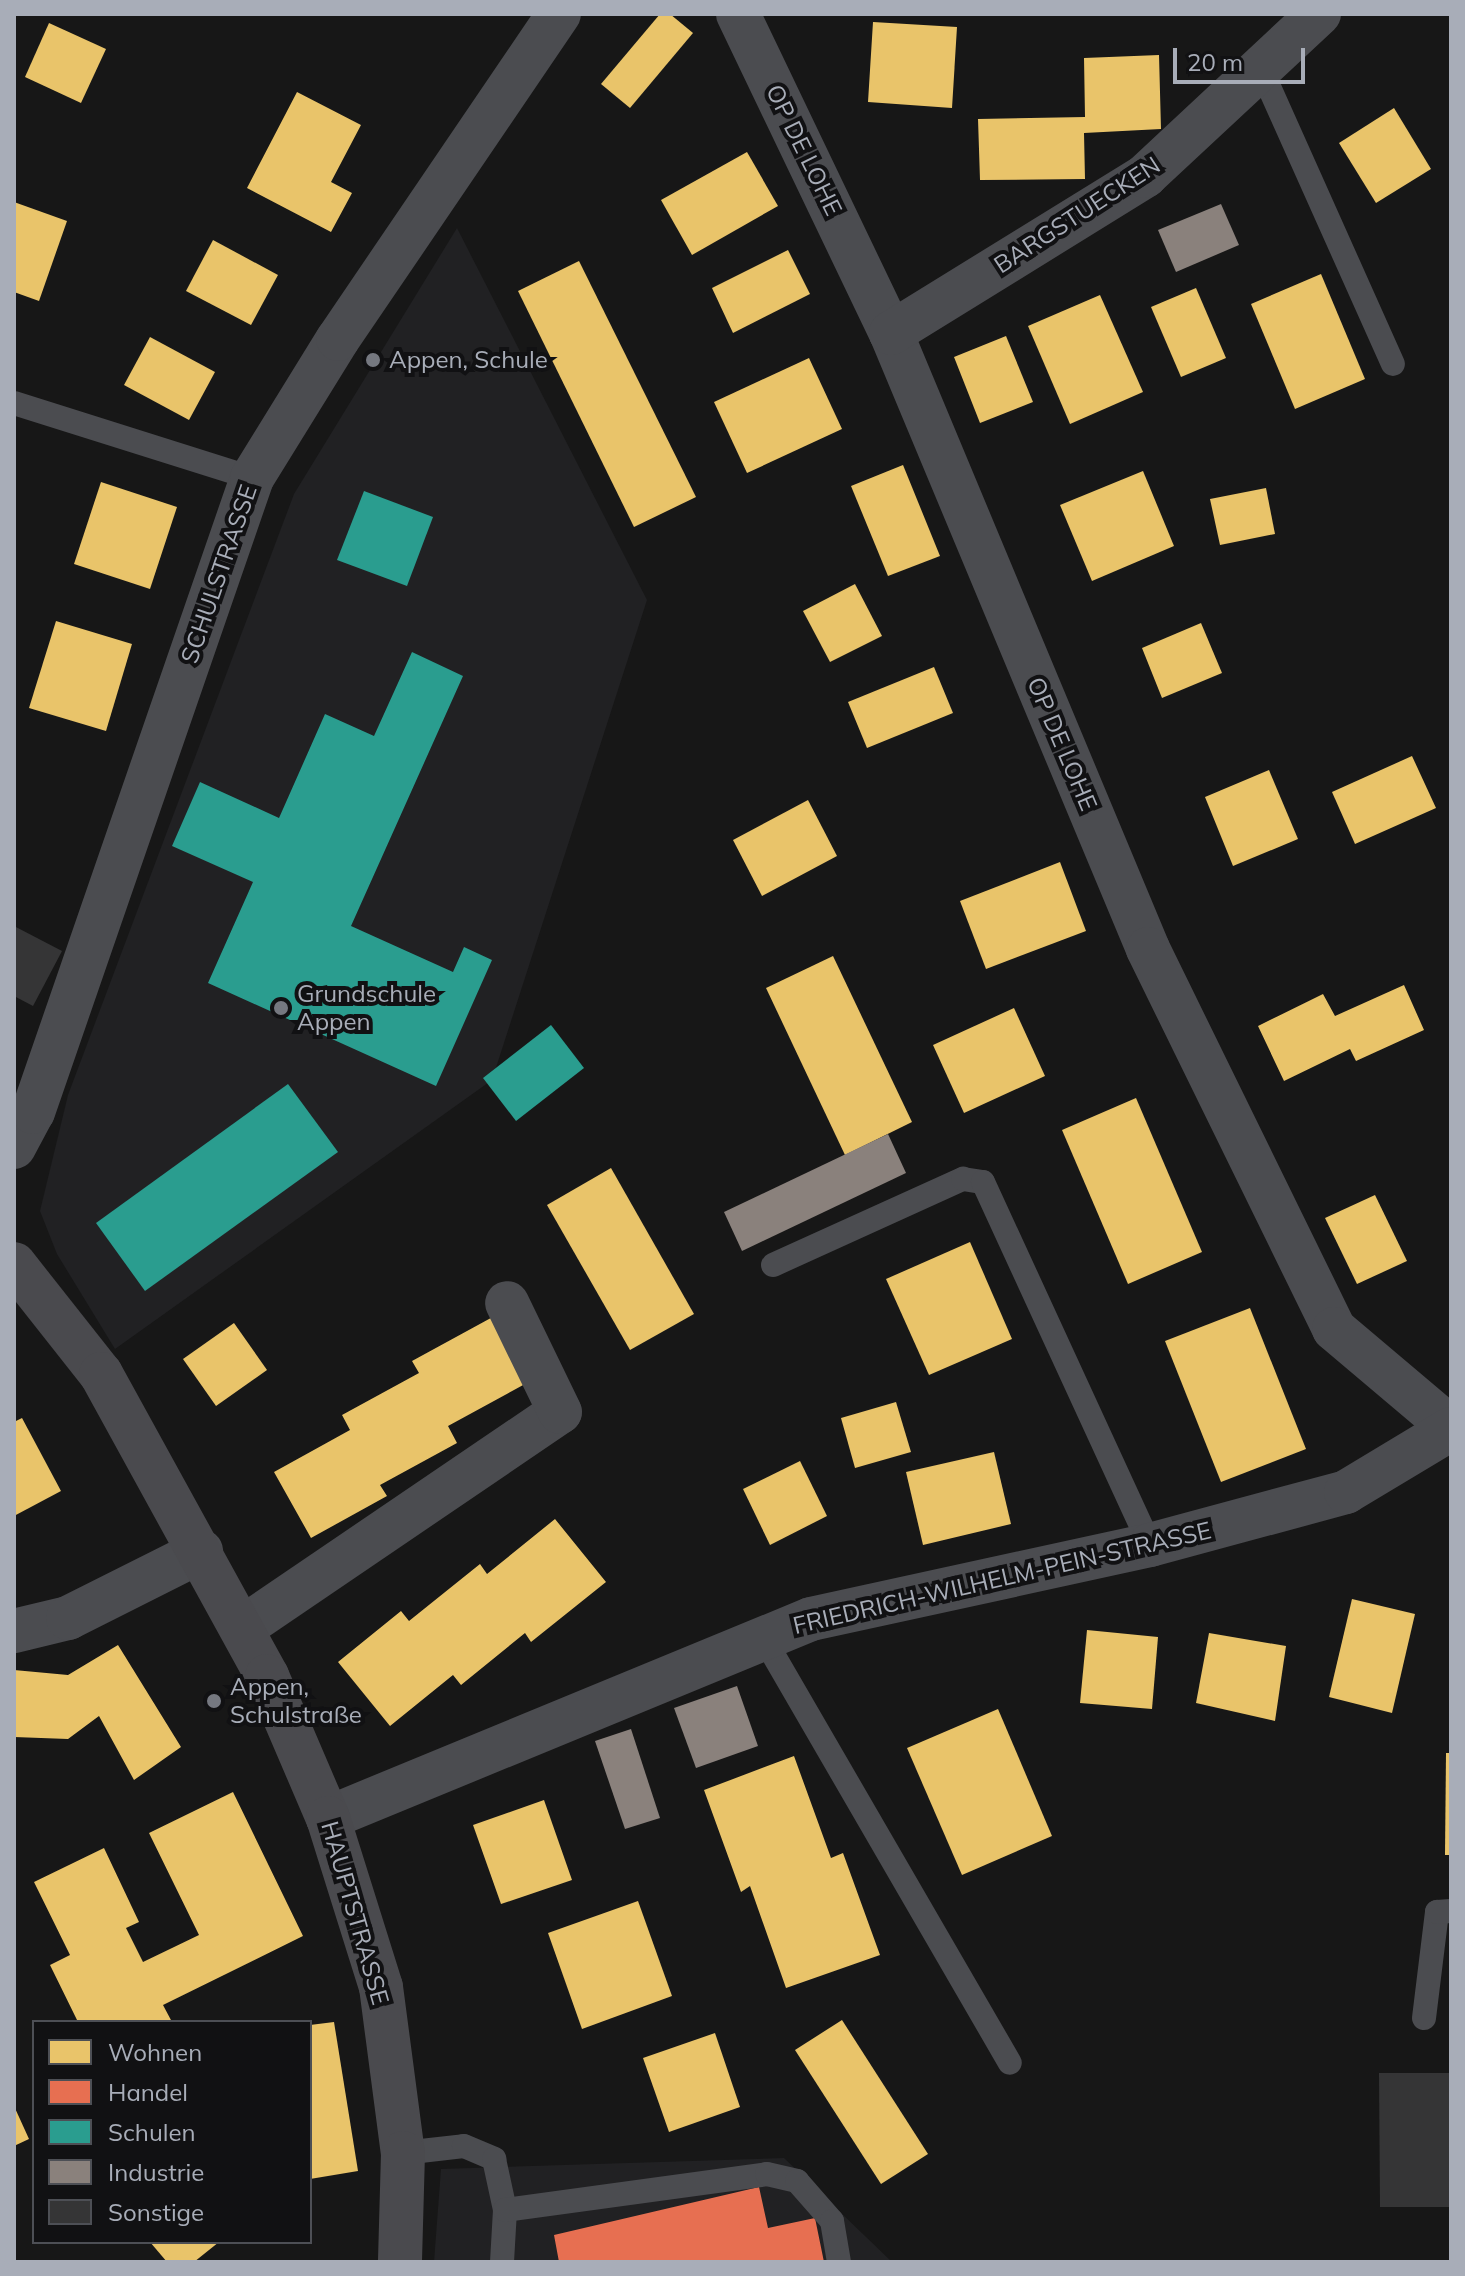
<!DOCTYPE html>
<html>
<head>
<meta charset="utf-8">
<style>
	body { margin:0 }
	#map { position:relative; width:1465px; height:2276px; overflow:hidden; background:#171717; font-family:Mulish,sans-serif }
	div>[style] { position:absolute }
	.built>* { inset:0; background:#212123 }
	.homes>* { inset:0; background:#e9c46a }
	.shops>* { inset:0; background:#e76f51 }
	.schools>* { inset:0; background:#2a9d8f }
	.industry>* { inset:0; background:#8a817c }
	.building>* { inset:0; background:#353536 }
	.service>* { height:24px; margin:-12px; padding:0 12px; transform-origin:12px; border-radius:12px; background:#4b4c50 }
	.minor>* { height:44px; margin:-22px; padding:0 22px; transform-origin:22px; border-radius:22px; background:#4b4c50 }
	.secondary>* { height:44px; margin:-22px; padding:0 22px; transform-origin:22px; border-radius:22px; background:#4a4a4e }
	.dots>* { width:22px; height:22px; translate:-50% -50%; box-sizing:border-box; border:4px solid #111113; border-radius:50% }
	span { translate:-50% -50%; white-space:nowrap; text-align:center; line-height:1.15; -webkit-text-stroke:8px #111113; paint-order:stroke }
	.street-label { font-size:24px; color:#a8adb8 }
	.poi-label { font-size:24px; color:#a8adb8 }
	.left { translate:0 -50%; text-align:left }
	.frame { position:absolute; inset:0; border:16px solid #a8adb8; pointer-events:none }
	.legend { position:absolute; left:32px; top:2020px; width:280px; height:224px; box-sizing:border-box; background:#111113; border:2px solid #4d4f55; margin:0; padding:10px 14px; list-style:none; font-size:24px; color:#a8adb8 }
	.legend li { display:flex; align-items:center; gap:16px; height:40px }
	.legend b { width:40px; border:2px solid #4d4f55 }
	.scale { position:absolute; left:1173px; top:48px; width:132px; height:36px; box-sizing:border-box; border:4px solid #a8adb8; border-top:0; padding-left:10px; font-size:24px; line-height:28px; white-space:nowrap; color:#a8adb8; -webkit-text-stroke:6px #111113; paint-order:stroke }
</style>
</head>
<body>
<div id="map">
	<div class="built">
		<div style="clip-path:polygon(457px 228px,647px 600px,492px 1080px,115px 1349px,57px 1254px,40px 1211px,68px 1095px,294px 494px)"></div>
		<div style="clip-path:polygon(784px 2158px,892px 2262px,434px 2262px,441px 2169px)"></div>
	</div>
	<div class="homes">
		<div style="clip-path:polygon(660px 14px,670px 14px,693px 33px,630px 108px,601px 84px)"></div>
		<div style="clip-path:polygon(873px 22px,957px 27px,952px 108px,868px 102px)"></div>
		<div style="clip-path:polygon(49px 23px,106px 49px,81px 103px,25px 77px)"></div>
		<div style="clip-path:polygon(1159px 55px,1161px 129px,1084px 133px,1085px 179px,980px 180px,978px 119px,1085px 117px,1084px 58px)"></div>
		<div style="clip-path:polygon(297px 92px,361px 125px,331px 182px,352px 193px,331px 232px,247px 188px)"></div>
		<div style="clip-path:polygon(1394px 108px,1431px 169px,1376px 203px,1339px 143px)"></div>
		<div style="clip-path:polygon(747px 152px,778px 206px,692px 255px,661px 200px)"></div>
		<div style="clip-path:polygon(14px 202px,67px 221px,39px 301px,14px 292px)"></div>
		<div style="clip-path:polygon(213px 240px,278px 275px,251px 325px,186px 291px)"></div>
		<div style="clip-path:polygon(788px 250px,810px 294px,733px 333px,712px 288px)"></div>
		<div style="clip-path:polygon(579px 261px,696px 497px,634px 527px,518px 291px)"></div>
		<div style="clip-path:polygon(1321px 274px,1365px 379px,1295px 409px,1251px 304px)"></div>
		<div style="clip-path:polygon(1196px 288px,1226px 358px,1181px 377px,1151px 307px)"></div>
		<div style="clip-path:polygon(1100px 295px,1143px 392px,1070px 424px,1028px 326px)"></div>
		<div style="clip-path:polygon(1006px 336px,1033px 402px,980px 423px,954px 357px)"></div>
		<div style="clip-path:polygon(150px 337px,215px 372px,189px 420px,124px 385px)"></div>
		<div style="clip-path:polygon(809px 358px,842px 429px,747px 473px,714px 402px)"></div>
		<div style="clip-path:polygon(903px 465px,940px 556px,888px 576px,851px 486px)"></div>
		<div style="clip-path:polygon(1143px 471px,1174px 546px,1092px 581px,1060px 505px)"></div>
		<div style="clip-path:polygon(101px 482px,177px 507px,150px 589px,74px 564px)"></div>
		<div style="clip-path:polygon(1266px 488px,1275px 534px,1220px 545px,1210px 499px)"></div>
		<div style="clip-path:polygon(855px 584px,882px 636px,830px 662px,803px 611px)"></div>
		<div style="clip-path:polygon(56px 621px,132px 644px,106px 731px,29px 708px)"></div>
		<div style="clip-path:polygon(1201px 623px,1222px 673px,1162px 698px,1142px 648px)"></div>
		<div style="clip-path:polygon(934px 667px,953px 713px,867px 748px,848px 702px)"></div>
		<div style="clip-path:polygon(1412px 756px,1436px 808px,1355px 844px,1332px 792px)"></div>
		<div style="clip-path:polygon(1269px 770px,1298px 839px,1233px 866px,1205px 797px)"></div>
		<div style="clip-path:polygon(808px 800px,837px 856px,762px 896px,733px 840px)"></div>
		<div style="clip-path:polygon(1060px 862px,1086px 931px,986px 969px,960px 901px)"></div>
		<div style="clip-path:polygon(833px 956px,912px 1122px,845px 1155px,766px 988px)"></div>
		<div style="clip-path:polygon(1404px 985px,1424px 1030px,1356px 1061px,1350px 1049px,1284px 1081px,1258px 1026px,1323px 994px,1335px 1016px)"></div>
		<div style="clip-path:polygon(1014px 1008px,1045px 1076px,964px 1113px,933px 1045px)"></div>
		<div style="clip-path:polygon(1136px 1098px,1202px 1252px,1128px 1284px,1062px 1130px)"></div>
		<div style="clip-path:polygon(611px 1168px,694px 1314px,630px 1350px,547px 1205px)"></div>
		<div style="clip-path:polygon(1375px 1195px,1407px 1261px,1357px 1284px,1325px 1218px)"></div>
		<div style="clip-path:polygon(970px 1242px,1012px 1339px,929px 1375px,886px 1279px)"></div>
		<div style="clip-path:polygon(1250px 1308px,1306px 1449px,1221px 1482px,1165px 1341px)"></div>
		<div style="clip-path:polygon(500px 1313px,536px 1378px,448px 1426px,457px 1443px,380px 1485px,387px 1496px,311px 1538px,274px 1472px,350px 1430px,342px 1415px,419px 1373px,412px 1361px)"></div>
		<div style="clip-path:polygon(234px 1323px,267px 1370px,216px 1406px,183px 1359px)"></div>
		<div style="clip-path:polygon(896px 1402px,911px 1452px,855px 1468px,841px 1418px)"></div>
		<div style="clip-path:polygon(22px 1418px,61px 1491px,14px 1516px,14px 1422px)"></div>
		<div style="clip-path:polygon(994px 1452px,1011px 1524px,923px 1545px,906px 1472px)"></div>
		<div style="clip-path:polygon(800px 1461px,827px 1516px,770px 1545px,743px 1489px)"></div>
		<div style="clip-path:polygon(555px 1519px,606px 1582px,531px 1642px,525px 1633px,461px 1685px,453px 1675px,390px 1726px,338px 1662px,401px 1611px,409px 1621px,480px 1564px,487px 1574px)"></div>
		<div style="clip-path:polygon(1352px 1599px,1415px 1614px,1392px 1713px,1329px 1697px)"></div>
		<div style="clip-path:polygon(1087px 1630px,1158px 1637px,1152px 1709px,1080px 1703px)"></div>
		<div style="clip-path:polygon(1209px 1633px,1286px 1646px,1275px 1721px,1196px 1703px)"></div>
		<div style="clip-path:polygon(118px 1645px,181px 1747px,134px 1780px,99px 1716px,68px 1739px,14px 1737px,14px 1670px,68px 1675px)"></div>
		<div style="clip-path:polygon(998px 1709px,1052px 1836px,962px 1875px,907px 1748px)"></div>
		<div style="clip-path:polygon(1446px 1753px,1451px 1753px,1451px 1855px,1445px 1855px)"></div>
		<div style="clip-path:polygon(794px 1756px,831px 1858px,843px 1853px,880px 1955px,786px 1988px,750px 1886px,741px 1892px,704px 1790px)"></div>
		<div style="clip-path:polygon(233px 1792px,303px 1936px,163px 2005px,172px 2022px,78px 2022px,50px 1965px,70px 1955px,34px 1882px,104px 1848px,139px 1922px,126px 1928px,143px 1962px,199px 1935px,149px 1833px)"></div>
		<div style="clip-path:polygon(544px 1800px,572px 1880px,501px 1904px,473px 1825px)"></div>
		<div style="clip-path:polygon(638px 1901px,672px 1996px,582px 2029px,548px 1933px)"></div>
		<div style="clip-path:polygon(842px 2020px,928px 2154px,881px 2184px,795px 2050px)"></div>
		<div style="clip-path:polygon(334px 2022px,358px 2171px,310px 2179px,310px 2025px)"></div>
		<div style="clip-path:polygon(715px 2033px,740px 2107px,669px 2132px,643px 2058px)"></div>
		<div style="clip-path:polygon(14px 2106px,29px 2139px,14px 2146px)"></div>
		<div style="clip-path:polygon(150px 2242px,219px 2242px,194px 2262px,167px 2262px)"></div>
	</div>
	<div class="shops">
		<div style="clip-path:polygon(759px 2187px,768px 2228px,815px 2218px,824px 2262px,559px 2262px,554px 2235px)"></div>
	</div>
	<div class="schools">
		<div style="clip-path:polygon(364px 491px,433px 517px,407px 586px,337px 560px)"></div>
		<div style="clip-path:polygon(412px 652px,463px 676px,351px 926px,453px 972px,464px 947px,492px 960px,436px 1086px,208px 983px,253px 882px,172px 846px,200px 782px,279px 818px,325px 714px,374px 736px)"></div>
		<div style="clip-path:polygon(551px 1025px,584px 1068px,516px 1121px,483px 1078px)"></div>
		<div style="clip-path:polygon(288px 1084px,338px 1152px,145px 1291px,96px 1223px)"></div>
	</div>
	<div class="industry">
		<div style="clip-path:polygon(1221px 204px,1239px 245px,1176px 272px,1158px 230px)"></div>
		<div style="clip-path:polygon(888px 1134px,906px 1173px,742px 1251px,724px 1212px)"></div>
		<div style="clip-path:polygon(737px 1686px,758px 1746px,696px 1768px,674px 1708px)"></div>
		<div style="clip-path:polygon(631px 1729px,660px 1818px,625px 1829px,595px 1741px)"></div>
	</div>
	<div class="building">
		<div style="clip-path:polygon(14px 926px,62px 951px,33px 1006px,14px 996px)"></div>
		<div style="clip-path:polygon(1379px 2073px,1451px 2073px,1451px 2207px,1380px 2207px)"></div>
	</div>
	<div class="service">
		<div style="left:1261px;top:69px;width:323px;rotate:65.9deg"></div>
		<div style="left:14px;top:403px;width:250px;rotate:17.5deg"></div>
		<div style="left:773px;top:1265px;width:209px;rotate:-24.4deg"></div>
		<div style="left:963px;top:1179px;width:20px;rotate:9deg"></div>
		<div style="left:983px;top:1182px;width:400px;rotate:65.3deg"></div>
		<div style="left:763px;top:1637px;width:492px;rotate:59.9deg"></div>
		<div style="left:1424px;top:2018px;width:107px;rotate:-83deg"></div>
		<div style="left:1437px;top:1912px;width:14px;rotate:-4deg"></div>
		<div style="left:403px;top:2153px;width:61px;rotate:-6.5deg"></div>
		<div style="left:464px;top:2146px;width:33px;rotate:23deg"></div>
		<div style="left:494px;top:2159px;width:52px;rotate:77.8deg"></div>
		<div style="left:505px;top:2210px;width:52px;rotate:93.3deg"></div>
		<div style="left:505px;top:2210px;width:264px;rotate:-7.8deg"></div>
		<div style="left:767px;top:2174px;width:31px;rotate:13deg"></div>
		<div style="left:797px;top:2181px;width:53px;rotate:48.8deg"></div>
		<div style="left:832px;top:2221px;width:42px;rotate:80.3deg"></div>
	</div>
	<div class="minor">
		<div style="left:738px;top:14px;width:354px;rotate:64.4deg"></div>
		<div style="left:891px;top:333px;width:667px;rotate:67.35deg"></div>
		<div style="left:1148px;top:949px;width:423px;rotate:63.9deg"></div>
		<div style="left:1334px;top:1329px;width:153px;rotate:40.2deg"></div>
		<div style="left:891px;top:333px;width:299px;rotate:-31.7deg"></div>
		<div style="left:1145px;top:176px;width:238px;rotate:-43deg"></div>
		<div style="left:14px;top:1147px;width:40px;rotate:-62deg"></div>
		<div style="left:33px;top:1112px;width:671px;rotate:-70.94deg"></div>
		<div style="left:252px;top:478px;width:163px;rotate:-58.3deg"></div>
		<div style="left:338px;top:339px;width:393px;rotate:-55.8deg"></div>
		<div style="left:242px;top:1628px;width:384px;rotate:-34.2deg"></div>
		<div style="left:560px;top:1412px;width:121px;rotate:-115.9deg"></div>
		<div style="left:14px;top:1631px;width:56px;rotate:-13.5deg"></div>
		<div style="left:68px;top:1618px;width:149px;rotate:-26.7deg"></div>
		<div style="left:328px;top:1818px;width:522px;rotate:-22.39deg"></div>
		<div style="left:811px;top:1619px;width:347px;rotate:-12.3deg"></div>
		<div style="left:1150px;top:1545px;width:203px;rotate:-15.1deg"></div>
		<div style="left:1346px;top:1492px;width:122px;rotate:-31deg"></div>
	</div>
	<div class="secondary">
		<div style="left:14px;top:1264px;width:140px;rotate:51.7deg"></div>
		<div style="left:101px;top:1374px;width:345px;rotate:61.2deg"></div>
		<div style="left:267px;top:1676px;width:155px;rotate:66.8deg"></div>
		<div style="left:328px;top:1818px;width:177px;rotate:72.6deg"></div>
		<div style="left:381px;top:1987px;width:167px;rotate:82.5deg"></div>
		<div style="left:403px;top:2153px;width:109px;rotate:91.6deg"></div>
	</div>
	<div class="dots">
		<div style="left:373px;top:360px;background:#757880"></div>
		<div style="left:281px;top:1008px;background:#757880"></div>
		<div style="left:214px;top:1701px;background:#757880"></div>
	</div>
	<div class="street-label">
		<span style="left:804px;top:150px;rotate:64deg">OP DE LOHE</span>
		<span style="left:1077px;top:215px;rotate:-33deg">BARGSTUECKEN</span>
		<span style="left:219px;top:574px;rotate:-71deg">SCHULSTRASSE</span>
		<span style="left:1062px;top:744px;rotate:67deg">OP DE LOHE</span>
		<span style="left:1002px;top:1578px;rotate:-13deg">FRIEDRICH-WILHELM-PEIN-STRASSE</span>
		<span style="left:355px;top:1913px;rotate:74deg">HAUPTSTRASSE</span>
	</div>
	<div class="poi-label">
		<span class="left" style="left:389px;top:360px">Appen, Schule</span>
		<span class="left" style="left:297px;top:1008px">Grundschule<br>Appen</span>
		<span class="left" style="left:230px;top:1701px">Appen,<br>Schulstraße</span>
	</div>
	<div class="frame"></div>
	<ul class="legend">
	<li><b style="height:22px;background:#e9c46a"></b>Wohnen</li>
	<li><b style="height:22px;background:#e76f51"></b>Handel</li>
	<li><b style="height:22px;background:#2a9d8f"></b>Schulen</li>
	<li><b style="height:22px;background:#8a817c"></b>Industrie</li>
	<li><b style="height:22px;background:#353536"></b>Sonstige</li>
	</ul>
	<div class="scale">20 m</div>
</div>
</body>
</html>
